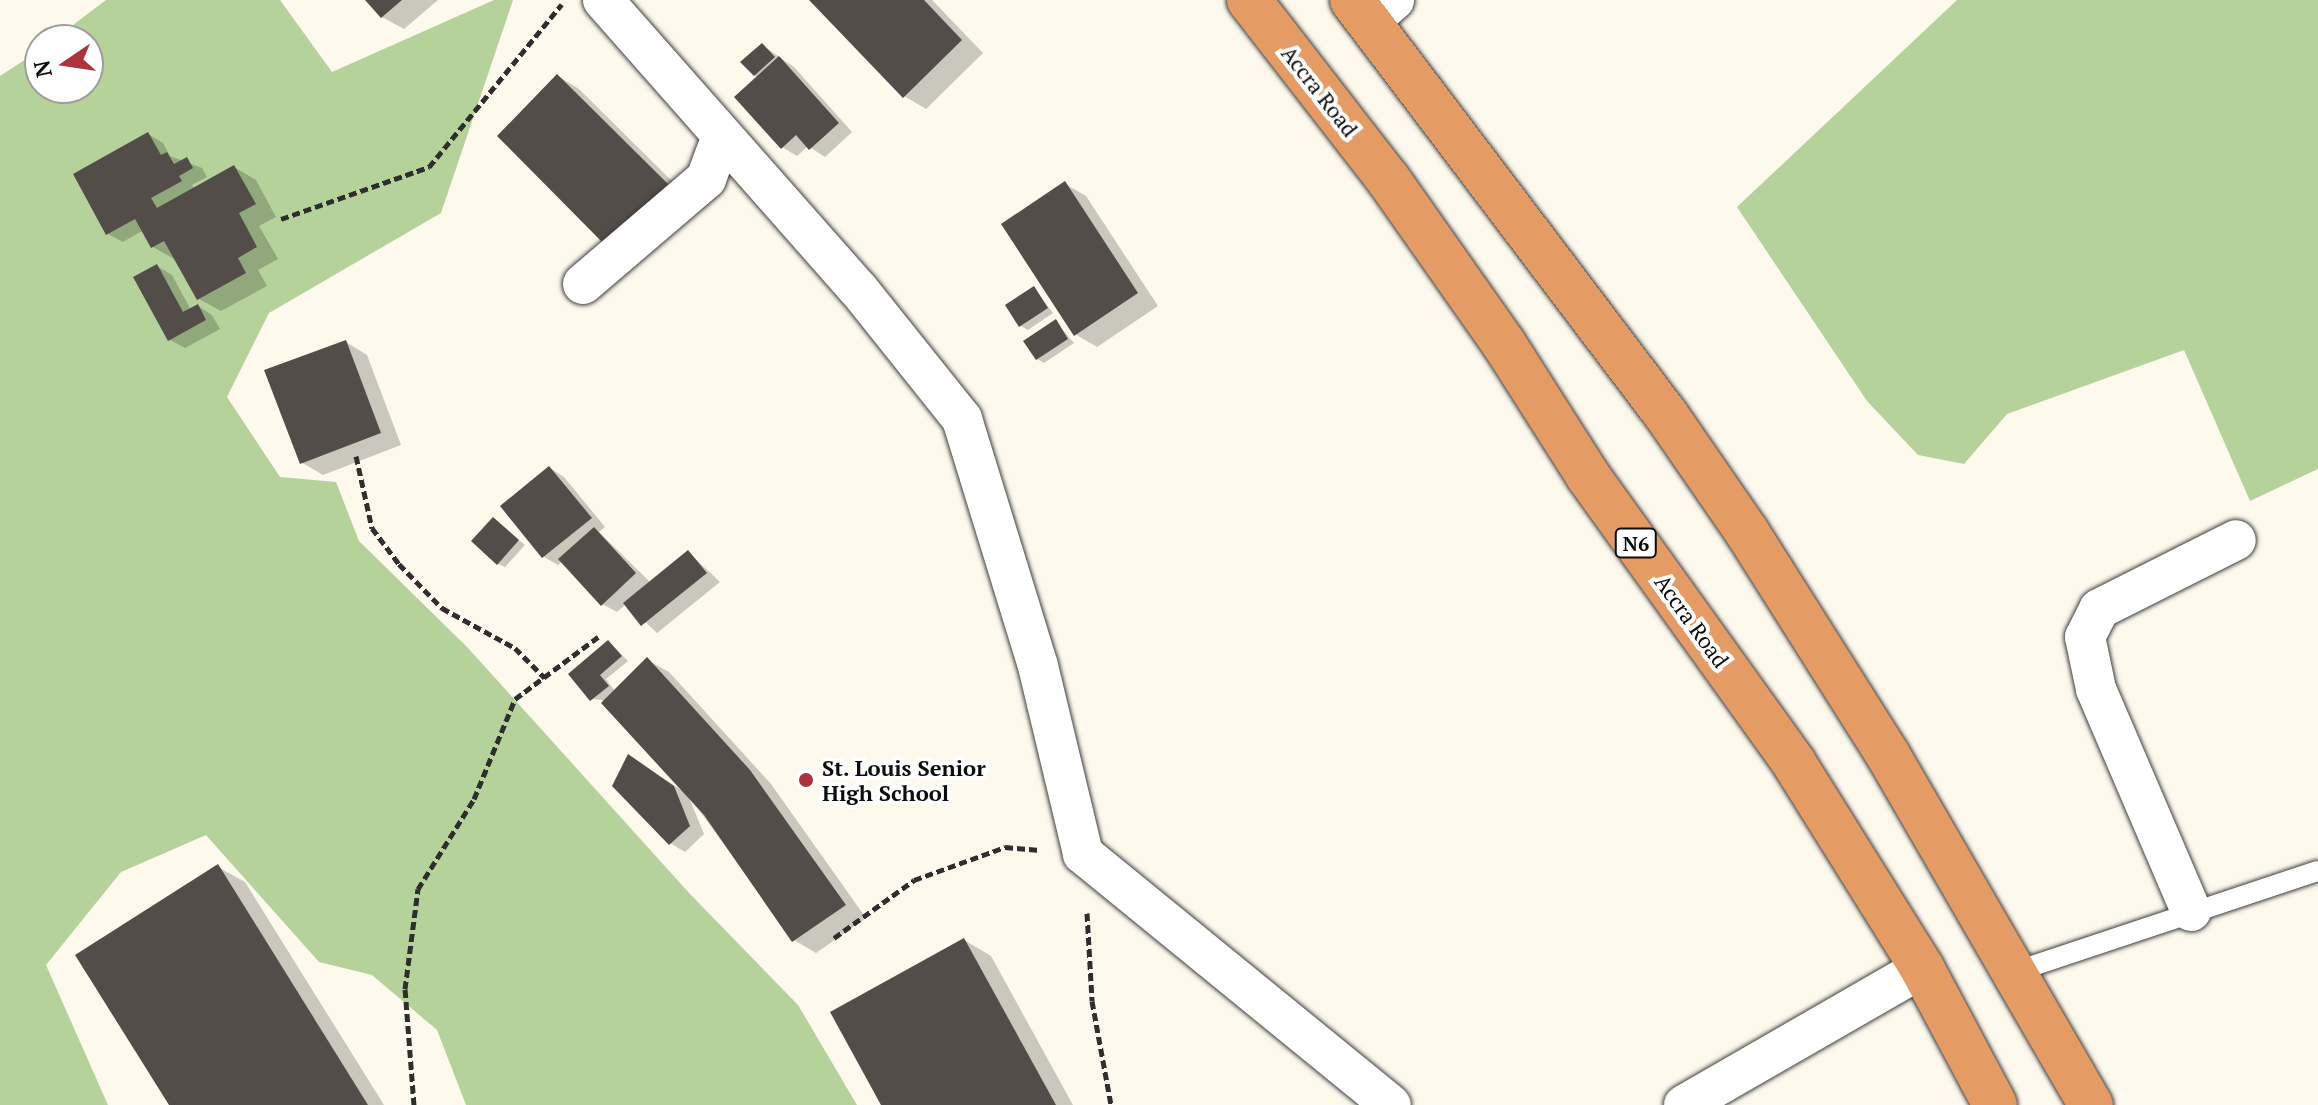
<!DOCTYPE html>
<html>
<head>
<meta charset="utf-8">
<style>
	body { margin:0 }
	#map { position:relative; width:2318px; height:1105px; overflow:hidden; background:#fdf9ed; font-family:"PT Serif",serif }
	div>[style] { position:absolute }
	.forest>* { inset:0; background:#b5d29b }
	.shadow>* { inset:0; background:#0003 }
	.building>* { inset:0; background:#534d4a }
	.path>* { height:5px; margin-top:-2.5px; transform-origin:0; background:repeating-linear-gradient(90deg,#2e2e2e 0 8px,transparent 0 12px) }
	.roads { filter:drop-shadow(0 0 2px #3f3f3f) drop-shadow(0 0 2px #3f3f3f) }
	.lane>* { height:20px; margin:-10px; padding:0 10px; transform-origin:10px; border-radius:10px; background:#fff }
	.street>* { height:40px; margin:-20px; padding:0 20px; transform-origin:20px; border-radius:20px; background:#fff }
	.highway>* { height:44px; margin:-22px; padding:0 22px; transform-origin:22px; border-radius:22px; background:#e49c64 }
	.dots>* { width:22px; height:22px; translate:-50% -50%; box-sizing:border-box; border:4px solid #fff; border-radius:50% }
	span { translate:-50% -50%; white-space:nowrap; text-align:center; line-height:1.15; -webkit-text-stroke:8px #fff; paint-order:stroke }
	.shield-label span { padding:2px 6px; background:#fff; border:2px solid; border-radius:6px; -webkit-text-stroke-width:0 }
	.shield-label { font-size:20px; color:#0c0c0c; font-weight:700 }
	.street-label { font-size:22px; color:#0c0c0c }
	.poi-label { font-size:22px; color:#0c0c0c; font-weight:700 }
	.left { translate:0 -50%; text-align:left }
	.north { position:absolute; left:24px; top:24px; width:80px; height:80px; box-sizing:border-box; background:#fff; border:2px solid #9e9e9e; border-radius:50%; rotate:257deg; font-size:22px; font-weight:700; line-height:32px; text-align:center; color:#0c0c0c }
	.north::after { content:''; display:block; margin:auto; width:28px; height:36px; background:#ac343c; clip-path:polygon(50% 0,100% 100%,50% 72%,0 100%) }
</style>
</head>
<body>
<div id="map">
	<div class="forest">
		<div style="clip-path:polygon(106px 0,280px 0,332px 72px,494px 0,513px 0,441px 213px,269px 313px,227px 397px,280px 477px,336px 482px,359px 541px,468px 648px,690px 894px,798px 1005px,857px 1105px,466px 1105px,437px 1030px,372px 975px,319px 962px,206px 835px,121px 872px,46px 965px,108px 1105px,0 1105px,0 76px,40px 50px,40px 88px,88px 88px,88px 40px,53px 40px)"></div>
		<div style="clip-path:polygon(1957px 0,2318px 0,2318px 469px,2250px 501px,2184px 350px,2007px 414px,1964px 464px,1918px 455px,1867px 401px,1737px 207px)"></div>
	</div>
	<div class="shadow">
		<div style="clip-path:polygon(368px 0,438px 0,404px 29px,382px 17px)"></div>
		<div style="clip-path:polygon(811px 0,932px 0,983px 53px,926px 109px,904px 96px)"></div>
		<div style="clip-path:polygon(762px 45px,794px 67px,852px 132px,825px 157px,808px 146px,797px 156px,782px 147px,755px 75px)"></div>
		<div style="clip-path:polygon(558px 76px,579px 89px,689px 198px,609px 245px)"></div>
		<div style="clip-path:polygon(148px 134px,163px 143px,170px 156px,202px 168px,207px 177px,192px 185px,195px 189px,234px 167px,256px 180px,276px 217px,259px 226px,278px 259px,258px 270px,267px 286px,221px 311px,199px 299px,174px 259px,153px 247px,144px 230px,123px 242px,108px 234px)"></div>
		<div style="clip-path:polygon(1065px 184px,1086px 196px,1158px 306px,1097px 347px,1075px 334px)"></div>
		<div style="clip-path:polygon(157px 266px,172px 275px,191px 310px,198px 306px,212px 315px,220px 329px,185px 348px,170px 340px)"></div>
		<div style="clip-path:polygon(1034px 288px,1053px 313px,1028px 330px,1021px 326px)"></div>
		<div style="clip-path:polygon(1056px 322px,1074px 343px,1044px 363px,1037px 359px)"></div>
		<div style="clip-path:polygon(346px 342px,367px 355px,401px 445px,323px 475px,301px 462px)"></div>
		<div style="clip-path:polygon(550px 468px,564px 477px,605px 527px,599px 532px,651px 583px,688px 552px,720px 582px,657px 633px,626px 604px,617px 612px,602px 604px,563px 561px,558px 565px,544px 557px,503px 507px)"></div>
		<div style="clip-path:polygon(493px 519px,525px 545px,505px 567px,498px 564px)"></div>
		<div style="clip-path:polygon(609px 642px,628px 661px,606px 679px,615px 691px,647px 660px,669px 672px,771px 784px,866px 918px,816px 953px,794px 940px,688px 795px,704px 834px,685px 852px,670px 843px,643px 766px,686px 793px,602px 700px,591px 699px)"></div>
		<div style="clip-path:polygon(218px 867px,245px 882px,384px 1105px,171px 1105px)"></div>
		<div style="clip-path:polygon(964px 940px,991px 956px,1073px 1105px,883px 1105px)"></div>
	</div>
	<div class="building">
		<div style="clip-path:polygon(365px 0,402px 0,381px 18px)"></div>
		<div style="clip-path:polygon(809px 0,924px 0,962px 40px,903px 98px)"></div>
		<div style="clip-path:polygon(762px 43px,775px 57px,754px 76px,740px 62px)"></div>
		<div style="clip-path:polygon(779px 56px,839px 123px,809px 150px,796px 135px,781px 149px,734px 97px)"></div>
		<div style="clip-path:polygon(557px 74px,669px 185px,607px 247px,497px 136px)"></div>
		<div style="clip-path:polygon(148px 132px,161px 155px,167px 152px,174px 164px,187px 157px,193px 168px,179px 176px,182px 181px,151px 198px,157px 208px,234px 165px,256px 204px,239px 213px,257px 247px,238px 258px,246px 273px,197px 300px,164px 241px,151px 248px,135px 219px,106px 235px,73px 174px)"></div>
		<div style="clip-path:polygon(1065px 181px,1138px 293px,1074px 336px,1001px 224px)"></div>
		<div style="clip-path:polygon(157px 264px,183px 312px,198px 304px,206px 320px,168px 341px,133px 277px)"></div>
		<div style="clip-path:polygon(1034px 286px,1048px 308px,1019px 327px,1005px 305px)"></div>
		<div style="clip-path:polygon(1056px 319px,1068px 339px,1036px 360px,1023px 341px)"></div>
		<div style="clip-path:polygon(346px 340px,381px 433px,300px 464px,264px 370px)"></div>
		<div style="clip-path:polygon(549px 466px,592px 518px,542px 558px,500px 506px)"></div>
		<div style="clip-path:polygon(493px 517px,519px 540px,497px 565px,471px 541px)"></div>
		<div style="clip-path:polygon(594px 527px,636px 573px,601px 606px,558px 559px)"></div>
		<div style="clip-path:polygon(688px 550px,707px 573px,641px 626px,623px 603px)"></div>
		<div style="clip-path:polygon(608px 640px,622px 656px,600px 675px,609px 686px,590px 701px,568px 674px)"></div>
		<div style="clip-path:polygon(647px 657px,750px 770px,846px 905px,792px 942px,704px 815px,601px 703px)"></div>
		<div style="clip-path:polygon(628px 754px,674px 786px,690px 826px,669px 845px,612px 786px)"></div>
		<div style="clip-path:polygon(218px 864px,368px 1105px,169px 1105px,75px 955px)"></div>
		<div style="clip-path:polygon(964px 938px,1056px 1105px,881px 1105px,830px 1012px)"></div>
	</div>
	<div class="path">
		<div style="left:281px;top:219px;width:157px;rotate:-19.4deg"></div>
		<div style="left:429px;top:167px;width:210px;rotate:-50.8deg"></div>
		<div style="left:356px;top:456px;width:74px;rotate:77.5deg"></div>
		<div style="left:372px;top:528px;width:45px;rotate:53.1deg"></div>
		<div style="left:399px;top:564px;width:62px;rotate:45.7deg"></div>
		<div style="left:442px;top:608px;width:83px;rotate:28.7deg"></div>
		<div style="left:515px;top:648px;width:42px;rotate:45deg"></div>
		<div style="left:1087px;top:913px;width:88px;rotate:86.7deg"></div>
		<div style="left:1092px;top:1001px;width:106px;rotate:79.6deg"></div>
		<div style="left:834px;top:938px;width:99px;rotate:-35.9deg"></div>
		<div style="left:914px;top:880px;width:97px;rotate:-19.9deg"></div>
		<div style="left:1005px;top:847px;width:35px;rotate:5deg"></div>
		<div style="left:414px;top:1105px;width:116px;rotate:-94.4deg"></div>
		<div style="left:405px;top:989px;width:101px;rotate:-82.6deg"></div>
		<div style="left:418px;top:889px;width:106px;rotate:-58.1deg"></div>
		<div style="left:474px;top:799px;width:108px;rotate:-67.7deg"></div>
		<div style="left:515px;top:699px;width:104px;rotate:-36.8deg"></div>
	</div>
	<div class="roads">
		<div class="lane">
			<div style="left:2014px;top:972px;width:320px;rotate:-18.4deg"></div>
		</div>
		<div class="street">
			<div style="left:603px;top:0;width:387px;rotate:48.6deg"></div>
			<div style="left:859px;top:290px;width:165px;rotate:51.4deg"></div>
			<div style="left:962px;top:419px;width:258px;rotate:72.9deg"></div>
			<div style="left:1038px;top:666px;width:193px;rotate:76.5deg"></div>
			<div style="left:1083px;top:854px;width:397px;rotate:39.2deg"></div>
			<div style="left:1370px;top:21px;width:32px;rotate:-41deg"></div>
			<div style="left:583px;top:284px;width:162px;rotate:-40.5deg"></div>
			<div style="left:706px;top:179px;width:46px;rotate:-69.6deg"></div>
			<div style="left:2191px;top:911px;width:241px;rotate:-113.2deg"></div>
			<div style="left:2096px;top:689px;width:53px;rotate:-101.9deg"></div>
			<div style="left:2085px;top:637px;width:31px;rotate:-63deg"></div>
			<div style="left:2099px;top:609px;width:153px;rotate:-26.7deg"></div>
			<div style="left:1684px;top:1105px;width:275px;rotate:-29.9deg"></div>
		</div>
		<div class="highway">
			<div style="left:1249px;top:0;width:227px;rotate:52.2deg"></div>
			<div style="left:1388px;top:179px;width:202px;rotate:54.9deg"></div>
			<div style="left:1504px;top:344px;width:156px;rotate:57.5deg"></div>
			<div style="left:1588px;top:476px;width:353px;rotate:54.3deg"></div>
			<div style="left:1794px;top:763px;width:242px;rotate:58deg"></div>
			<div style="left:1922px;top:968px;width:155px;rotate:61.9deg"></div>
			<div style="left:1352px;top:0;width:522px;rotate:52.87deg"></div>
			<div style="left:1667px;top:416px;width:141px;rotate:55.4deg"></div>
			<div style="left:1747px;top:532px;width:264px;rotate:57.7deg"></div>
			<div style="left:1888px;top:755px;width:405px;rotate:59.9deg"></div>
		</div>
	</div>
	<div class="dots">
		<div style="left:806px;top:780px;background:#ac343c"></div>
	</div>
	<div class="shield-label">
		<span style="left:1636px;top:543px">N6</span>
	</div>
	<div class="street-label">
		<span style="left:1320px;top:91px;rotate:52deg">Accra Road</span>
		<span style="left:1692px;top:621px;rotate:54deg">Accra Road</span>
	</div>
	<div class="poi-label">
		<span class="left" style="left:822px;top:780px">St. Louis Senior<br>High School</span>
	</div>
	<div class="north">N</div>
</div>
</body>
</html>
